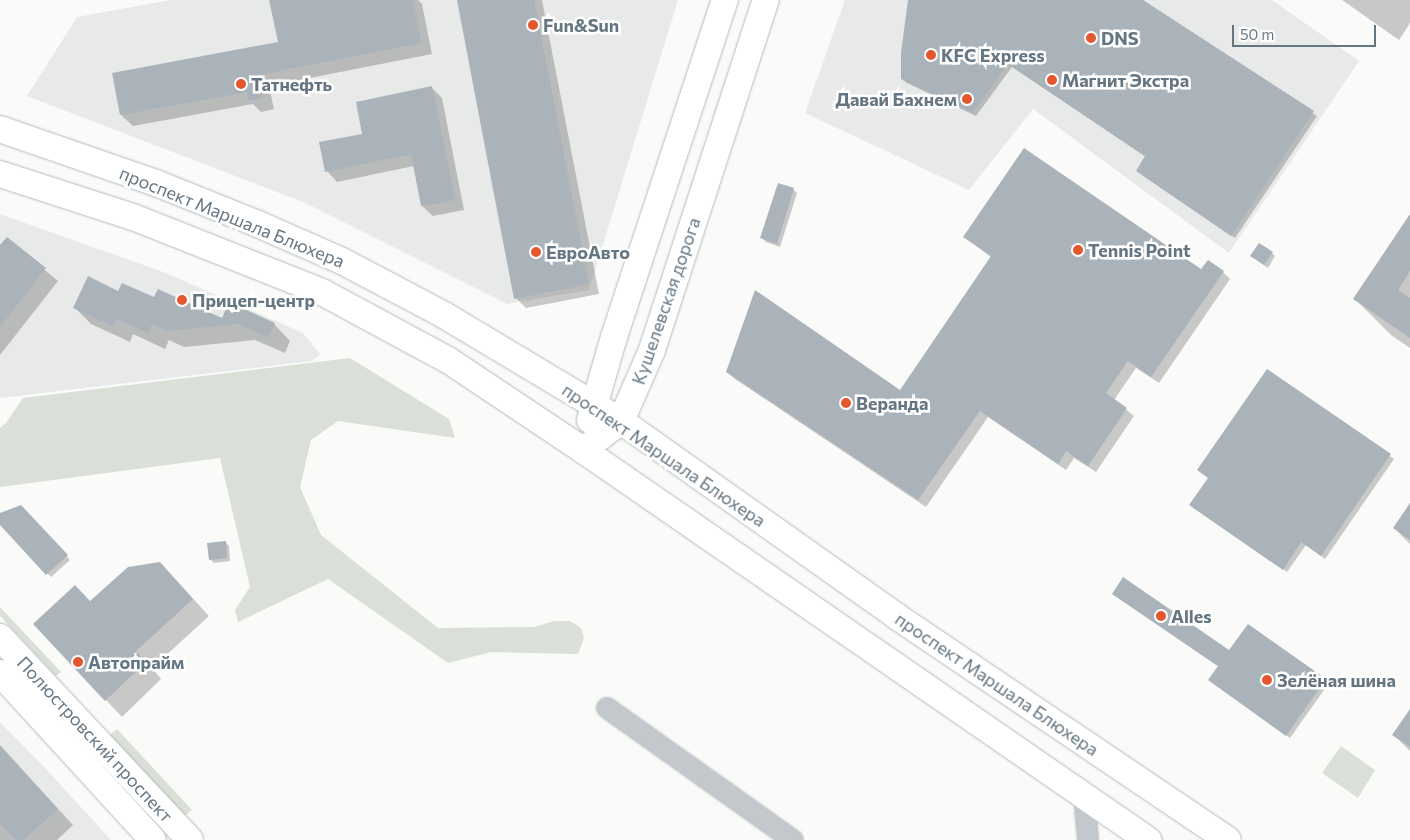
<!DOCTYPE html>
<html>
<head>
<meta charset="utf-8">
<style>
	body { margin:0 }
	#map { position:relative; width:1410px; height:840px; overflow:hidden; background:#fafaf8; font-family:Commissioner,sans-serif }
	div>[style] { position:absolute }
	.built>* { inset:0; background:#e8e9e9 }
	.green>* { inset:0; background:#dadfd7 }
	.shadow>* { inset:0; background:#0003 }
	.building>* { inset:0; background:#aab3b9 }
	.roads { filter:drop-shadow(0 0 1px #b5babe) drop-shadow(0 0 1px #b5babe) }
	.minor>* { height:20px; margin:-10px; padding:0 10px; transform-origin:10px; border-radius:10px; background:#c3c8cc }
	.major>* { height:26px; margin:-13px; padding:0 13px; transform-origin:13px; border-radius:13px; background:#fff }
	.dots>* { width:14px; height:14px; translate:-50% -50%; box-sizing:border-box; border:2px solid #fff; border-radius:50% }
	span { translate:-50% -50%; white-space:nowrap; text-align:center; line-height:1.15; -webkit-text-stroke:5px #fff; paint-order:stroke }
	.poi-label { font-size:18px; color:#657683; font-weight:700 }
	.left { translate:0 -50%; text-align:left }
	.right { translate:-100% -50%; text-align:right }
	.street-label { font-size:18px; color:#657683 }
	.scale { position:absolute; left:1232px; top:25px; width:144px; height:22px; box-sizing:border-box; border:2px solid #657683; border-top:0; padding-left:6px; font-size:15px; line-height:18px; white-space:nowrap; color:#657683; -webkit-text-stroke:4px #fff; paint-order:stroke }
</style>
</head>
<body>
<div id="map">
	<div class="built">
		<div style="clip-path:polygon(171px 0,678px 0,589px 290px,507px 304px,303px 202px,27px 96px,77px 17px)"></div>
		<div style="clip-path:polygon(845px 0,1272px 0,1359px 61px,1229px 253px,1033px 109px,969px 190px,805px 113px)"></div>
		<div style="clip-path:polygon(0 214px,166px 273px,303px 333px,320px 354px,312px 361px,0 398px)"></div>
		<div style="clip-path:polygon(0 722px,46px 769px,111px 840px,0 840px)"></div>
	</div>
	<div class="green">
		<div style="clip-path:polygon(350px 358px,449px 419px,455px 438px,338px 421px,311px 440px,300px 487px,321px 535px,438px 628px,535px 627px,554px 621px,570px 621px,581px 628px,584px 638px,578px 654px,491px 652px,448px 663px,328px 579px,238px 622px,235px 610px,250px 587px,220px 458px,0 487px,0 428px,6px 423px,23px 398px)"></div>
		<div style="clip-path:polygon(0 607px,61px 672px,56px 676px,0 616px)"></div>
		<div style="clip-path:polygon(117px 729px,192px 810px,185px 816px,110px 735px)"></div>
		<div style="clip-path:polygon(1341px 746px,1375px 770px,1358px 798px,1322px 773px)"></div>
	</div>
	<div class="shadow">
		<div style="clip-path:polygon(271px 0,418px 0,422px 4px,432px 54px,269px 86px,274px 109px,261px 112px,253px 104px,133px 126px,121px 115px,279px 43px)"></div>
		<div style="clip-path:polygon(458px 0,542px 0,599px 294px,526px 308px,516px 298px)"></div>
		<div style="clip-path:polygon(909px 0,1141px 0,1317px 116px,1235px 238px,1142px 175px,1146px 157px,1012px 67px,976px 116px,907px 83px,902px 79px)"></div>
		<div style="clip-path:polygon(1342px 0,1410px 0,1410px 23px,1399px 40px)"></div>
		<div style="clip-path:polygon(431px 87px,442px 98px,464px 210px,433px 216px,422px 206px,414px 166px,337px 182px,327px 171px,364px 135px)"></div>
		<div style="clip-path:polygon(793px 189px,797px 193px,780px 247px,766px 242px,762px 238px)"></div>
		<div style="clip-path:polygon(1410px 216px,1410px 348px,1391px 335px,1354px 298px)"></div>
		<div style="clip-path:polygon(965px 237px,1202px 271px,1223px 272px,1230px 279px,1159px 383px,1136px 368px,1114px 400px,1134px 416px,1096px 472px,1074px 458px,1066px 470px,988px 417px,926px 507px,735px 379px,727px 372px,900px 392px,992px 258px)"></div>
		<div style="clip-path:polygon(7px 238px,58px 281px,0 355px,0 247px)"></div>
		<div style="clip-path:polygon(1272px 253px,1275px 256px,1268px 268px,1252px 256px)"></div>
		<div style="clip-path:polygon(119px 292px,155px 299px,222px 320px,274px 324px,290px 341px,285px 353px,255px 340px,184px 347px,169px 340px,165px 349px,133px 334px,130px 342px,91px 324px,75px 308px)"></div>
		<div style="clip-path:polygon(1268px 371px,1394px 459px,1325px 559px,1306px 545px,1287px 572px,1195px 509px)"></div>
		<div style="clip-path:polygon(1410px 505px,1410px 544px,1394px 528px)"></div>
		<div style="clip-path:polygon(21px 506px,70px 560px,51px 577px,0 523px,0 514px)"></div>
		<div style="clip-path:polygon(225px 542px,229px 546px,230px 561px,214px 563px,210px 559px)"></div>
		<div style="clip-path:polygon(176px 580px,209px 616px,152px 668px,161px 679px,122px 717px,35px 624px,90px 603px)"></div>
		<div style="clip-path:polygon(1117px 597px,1229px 652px,1248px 625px,1329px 683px,1290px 738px,1209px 680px,1219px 667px)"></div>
		<div style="clip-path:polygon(1410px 711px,1410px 751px,1394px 735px)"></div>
		<div style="clip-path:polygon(0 746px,73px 825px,57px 840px,0 840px)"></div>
	</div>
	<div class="building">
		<div style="clip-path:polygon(269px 0,413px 0,421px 43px,259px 75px,263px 98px,249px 101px,247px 92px,120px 115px,112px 73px,278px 42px)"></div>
		<div style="clip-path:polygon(457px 0,534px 0,589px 284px,514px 299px)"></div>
		<div style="clip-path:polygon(908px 0,1143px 0,1314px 111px,1231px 236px,1136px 171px,1145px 156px,1008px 64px,972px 113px,901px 79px,901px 53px)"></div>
		<div style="clip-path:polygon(432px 86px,455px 200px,421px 206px,411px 154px,325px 172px,319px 142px,362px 134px,356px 102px)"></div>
		<div style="clip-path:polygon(1024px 148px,1201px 269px,1208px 260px,1224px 271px,1151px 377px,1128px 361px,1106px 393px,1127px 408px,1088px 466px,1066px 451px,1058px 464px,980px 411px,918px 500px,726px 372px,755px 290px,900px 390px,991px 256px,963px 237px)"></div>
		<div style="clip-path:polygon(778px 183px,794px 188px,777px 244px,760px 238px)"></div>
		<div style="clip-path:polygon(1410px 214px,1410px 271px,1398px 290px,1410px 298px,1410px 338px,1353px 299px)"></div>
		<div style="clip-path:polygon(7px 237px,46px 268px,0 327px,0 245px)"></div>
		<div style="clip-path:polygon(1259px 243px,1273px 252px,1264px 265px,1250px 256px)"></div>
		<div style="clip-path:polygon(88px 276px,118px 291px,122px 283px,154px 297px,158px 289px,222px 318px,229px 302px,275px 323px,268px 338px,238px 324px,167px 331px,152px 324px,148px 333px,117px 319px,113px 326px,73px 308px)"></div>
		<div style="clip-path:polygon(1267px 369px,1391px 454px,1321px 556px,1301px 542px,1283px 570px,1189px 505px,1208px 478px,1197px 470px)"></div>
		<div style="clip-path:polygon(1410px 503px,1410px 540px,1393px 528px)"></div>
		<div style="clip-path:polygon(21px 505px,68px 555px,46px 575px,0 525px,0 513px)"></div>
		<div style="clip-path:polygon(226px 541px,227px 558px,209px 560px,207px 543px)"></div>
		<div style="clip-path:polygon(160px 562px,193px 599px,136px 651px,146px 662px,105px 701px,33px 624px,75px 585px,90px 601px,128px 567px)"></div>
		<div style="clip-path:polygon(1123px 577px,1229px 650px,1248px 624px,1326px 679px,1286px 736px,1208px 680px,1218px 666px,1112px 594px)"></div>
		<div style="clip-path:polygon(1410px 709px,1410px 747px,1392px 735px)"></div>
		<div style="clip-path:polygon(0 745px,58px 809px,23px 840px,16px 840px,0 823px)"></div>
	</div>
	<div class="roads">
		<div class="minor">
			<div style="left:607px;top:708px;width:228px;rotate:35.4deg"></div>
			<div style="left:1084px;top:796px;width:44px;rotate:84.8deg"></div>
		</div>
		<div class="major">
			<div style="left:0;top:129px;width:165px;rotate:19.1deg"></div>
			<div style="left:156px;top:183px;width:110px;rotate:21.9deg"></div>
			<div style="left:258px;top:224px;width:92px;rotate:23.8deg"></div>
			<div style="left:342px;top:261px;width:115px;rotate:27.9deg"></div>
			<div style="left:444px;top:315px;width:206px;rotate:30.9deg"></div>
			<div style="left:621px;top:421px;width:337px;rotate:35.3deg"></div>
			<div style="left:896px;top:616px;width:400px;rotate:34deg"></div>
			<div style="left:0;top:174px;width:140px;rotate:17.9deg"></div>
			<div style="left:133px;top:217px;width:203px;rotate:21.6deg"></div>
			<div style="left:322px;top:292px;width:143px;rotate:28.4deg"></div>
			<div style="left:448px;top:360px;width:162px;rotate:33.7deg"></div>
			<div style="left:583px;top:450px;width:687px;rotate:34.62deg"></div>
			<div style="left:590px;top:420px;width:86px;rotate:-73.9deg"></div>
			<div style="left:614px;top:337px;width:355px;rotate:-71.8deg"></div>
			<div style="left:583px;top:450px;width:48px;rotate:-37.3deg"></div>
			<div style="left:621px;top:421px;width:77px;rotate:-66.4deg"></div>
			<div style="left:652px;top:350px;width:368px;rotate:-72deg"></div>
			<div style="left:0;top:637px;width:278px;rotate:46.9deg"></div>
			<div style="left:0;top:673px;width:226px;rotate:47.5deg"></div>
		</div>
	</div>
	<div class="dots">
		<div style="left:533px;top:25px;background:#e4572e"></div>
		<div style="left:1091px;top:38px;background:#e4572e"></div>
		<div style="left:931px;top:55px;background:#e4572e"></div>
		<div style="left:1052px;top:80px;background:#e4572e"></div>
		<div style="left:241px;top:84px;background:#e4572e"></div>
		<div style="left:967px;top:99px;background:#e4572e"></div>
		<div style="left:1078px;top:250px;background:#e4572e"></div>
		<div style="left:536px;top:252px;background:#e4572e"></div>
		<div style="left:182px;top:300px;background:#e4572e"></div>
		<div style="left:846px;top:403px;background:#e4572e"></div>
		<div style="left:1161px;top:616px;background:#e4572e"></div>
		<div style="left:78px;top:662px;background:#e4572e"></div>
		<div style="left:1267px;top:680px;background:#e4572e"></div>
	</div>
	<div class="poi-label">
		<span class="left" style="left:543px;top:25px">Fun&amp;Sun</span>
		<span class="left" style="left:1101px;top:38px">DNS</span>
		<span class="left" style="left:941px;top:55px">KFC Express</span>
		<span class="left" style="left:1062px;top:80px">Магнит Экстра</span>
		<span class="left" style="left:251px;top:84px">Татнефть</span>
		<span class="right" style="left:957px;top:99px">Давай Бахнем</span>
		<span class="left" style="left:1088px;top:250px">Tennis Point</span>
		<span class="left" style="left:546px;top:252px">ЕвроАвто</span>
		<span class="left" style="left:192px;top:300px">Прицеп-центр</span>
		<span class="left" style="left:856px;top:403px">Веранда</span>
		<span class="left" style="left:1171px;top:616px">Alles</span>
		<span class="left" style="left:88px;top:662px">Автопрайм</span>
		<span class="left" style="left:1277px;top:680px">Зелёная шина</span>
	</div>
	<div class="street-label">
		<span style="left:232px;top:217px;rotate:22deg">проспект Маршала Блюхера</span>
		<span style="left:666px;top:301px;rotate:-71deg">Кушелевская дорога</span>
		<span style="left:664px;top:455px;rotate:34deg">проспект Маршала Блюхера</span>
		<span style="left:997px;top:684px;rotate:34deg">проспект Маршала Блюхера</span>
		<span style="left:95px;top:739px;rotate:47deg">Полюстровский проспект</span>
	</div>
	<div class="scale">50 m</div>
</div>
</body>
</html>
